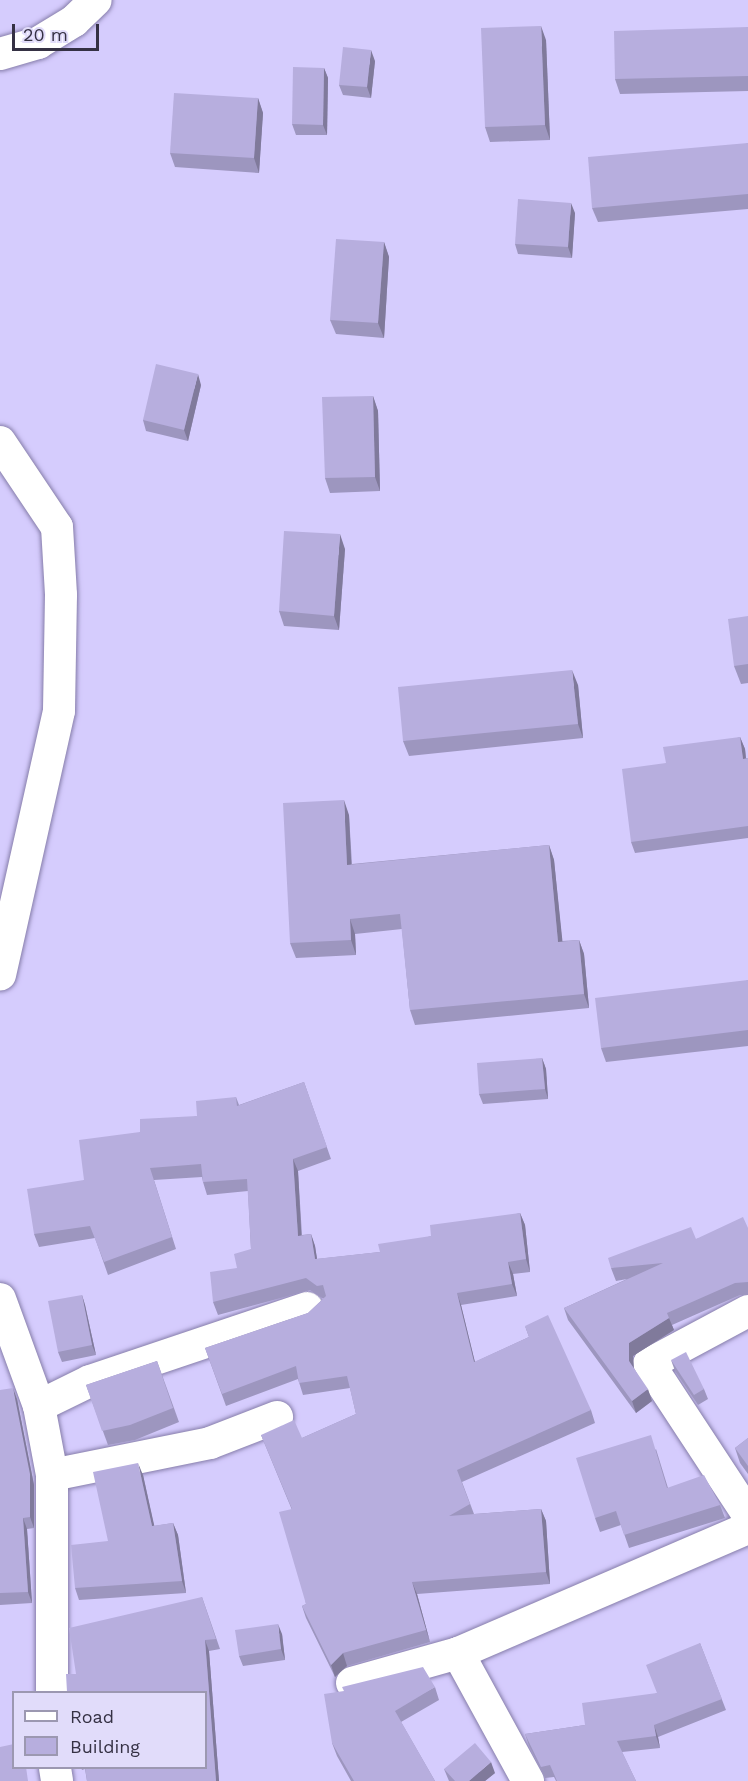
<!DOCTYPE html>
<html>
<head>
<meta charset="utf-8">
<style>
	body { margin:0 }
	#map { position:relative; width:748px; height:1781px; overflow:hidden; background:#d5ccfd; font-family:"Work Sans",sans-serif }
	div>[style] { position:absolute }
	.roads { filter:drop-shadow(0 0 2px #867daa) drop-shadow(0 0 2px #867daa) }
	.minor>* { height:32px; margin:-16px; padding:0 16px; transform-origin:16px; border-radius:16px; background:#fff }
	.wall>* { inset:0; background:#9d96bf }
	.shaded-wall>* { inset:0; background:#807a9b }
	.building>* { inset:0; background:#b7aede }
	span { translate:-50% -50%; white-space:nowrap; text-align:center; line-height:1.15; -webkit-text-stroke:4.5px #e1dcfa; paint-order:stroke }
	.legend { position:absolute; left:12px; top:1691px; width:195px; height:78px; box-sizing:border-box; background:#e1dcfa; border:2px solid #9c98b1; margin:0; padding:8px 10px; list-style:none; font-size:18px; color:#353144 }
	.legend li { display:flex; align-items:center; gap:12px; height:30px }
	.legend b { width:30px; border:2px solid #9c98b1 }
	.scale { position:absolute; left:12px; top:24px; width:87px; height:27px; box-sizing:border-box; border:3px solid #353144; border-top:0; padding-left:8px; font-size:18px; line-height:21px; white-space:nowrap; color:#353144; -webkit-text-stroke:4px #e1dcfa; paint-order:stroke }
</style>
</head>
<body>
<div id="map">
	<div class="roads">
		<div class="minor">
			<div style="left:0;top:54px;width:40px;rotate:-16deg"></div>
			<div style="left:38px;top:43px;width:42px;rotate:-31.4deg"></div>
			<div style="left:74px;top:21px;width:30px;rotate:-44deg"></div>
			<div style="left:0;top:442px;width:102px;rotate:56.2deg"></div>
			<div style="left:57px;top:527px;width:68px;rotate:86.6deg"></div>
			<div style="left:61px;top:595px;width:116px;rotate:91deg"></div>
			<div style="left:59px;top:711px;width:270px;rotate:102.6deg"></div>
			<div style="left:0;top:1299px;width:114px;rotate:70deg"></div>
			<div style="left:39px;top:1406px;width:70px;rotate:79.3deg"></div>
			<div style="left:52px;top:1475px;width:217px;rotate:90deg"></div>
			<div style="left:748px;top:1311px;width:112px;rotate:151.8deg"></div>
			<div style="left:649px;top:1364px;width:181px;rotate:56.7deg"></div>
			<div style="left:39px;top:1406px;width:57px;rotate:-26.1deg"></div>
			<div style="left:90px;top:1381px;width:229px;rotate:-18.6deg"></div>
			<div style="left:52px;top:1475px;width:161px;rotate:-11.4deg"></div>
			<div style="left:210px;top:1443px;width:72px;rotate:-21.2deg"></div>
			<div style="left:458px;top:1653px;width:146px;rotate:61.3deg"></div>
			<div style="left:352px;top:1683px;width:110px;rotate:-15.8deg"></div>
			<div style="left:458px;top:1653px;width:316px;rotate:-23.3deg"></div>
			<div style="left:55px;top:1768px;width:13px;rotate:81deg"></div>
		</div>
	</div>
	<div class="wall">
		<div style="clip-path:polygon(748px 27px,748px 91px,620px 94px,615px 79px)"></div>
		<div style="clip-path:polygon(546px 40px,550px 140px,490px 142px,485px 127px)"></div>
		<div style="clip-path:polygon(375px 61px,371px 98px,343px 95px,339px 85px)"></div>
		<div style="clip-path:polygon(324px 68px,328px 78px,327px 135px,296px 135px,292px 124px)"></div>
		<div style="clip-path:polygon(258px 98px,263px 113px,259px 173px,175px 167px,170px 153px)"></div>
		<div style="clip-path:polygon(748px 143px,748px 209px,598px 222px,592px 208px)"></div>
		<div style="clip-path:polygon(575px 213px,572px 258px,518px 254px,515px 244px)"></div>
		<div style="clip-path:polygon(384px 242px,389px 257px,384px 338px,336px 334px,330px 320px)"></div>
		<div style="clip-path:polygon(201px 385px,188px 441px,146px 431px,143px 420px)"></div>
		<div style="clip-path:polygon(373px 396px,378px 411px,380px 491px,330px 493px,325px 478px)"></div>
		<div style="clip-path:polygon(345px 549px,339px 630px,284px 626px,279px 611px)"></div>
		<div style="clip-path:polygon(748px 616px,748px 683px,741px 684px,734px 666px)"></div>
		<div style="clip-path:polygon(578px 685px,583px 738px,409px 756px,403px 741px)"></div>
		<div style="clip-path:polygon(740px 737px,745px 749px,746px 758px,748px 758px,748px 838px,635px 853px,631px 842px,666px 763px)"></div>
		<div style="clip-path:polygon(349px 815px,352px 864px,549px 845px,554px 860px,562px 941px,579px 940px,584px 954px,589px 1008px,415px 1025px,410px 1010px,402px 929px,355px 934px,356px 955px,296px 958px,290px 943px)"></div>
		<div style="clip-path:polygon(748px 980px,748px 1046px,606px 1062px,601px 1048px)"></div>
		<div style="clip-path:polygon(542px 1058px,546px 1069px,548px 1099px,483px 1104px,479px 1094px)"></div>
		<div style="clip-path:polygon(304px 1082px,331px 1159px,298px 1171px,302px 1235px,311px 1234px,315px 1246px,317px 1259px,380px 1252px,431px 1236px,520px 1213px,525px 1225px,530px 1272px,513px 1274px,517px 1296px,461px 1305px,475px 1362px,529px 1337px,525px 1326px,591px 1410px,595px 1423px,462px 1482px,474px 1514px,541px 1509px,546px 1521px,550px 1584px,417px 1594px,430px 1642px,347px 1666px,335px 1677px,306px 1618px,302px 1606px,306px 1604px,292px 1510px,261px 1435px,302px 1438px,356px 1414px,350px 1388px,303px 1395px,298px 1379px,226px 1406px,205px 1348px,308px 1313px,324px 1298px,322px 1298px,310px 1290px,218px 1315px,213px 1302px,251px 1249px,248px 1191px,207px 1195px,203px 1182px,202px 1177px,154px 1180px,176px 1249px,108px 1275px,95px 1238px,39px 1247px,34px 1234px,84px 1180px,140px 1132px,197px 1116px,236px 1097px,239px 1105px)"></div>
		<div style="clip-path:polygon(748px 1228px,748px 1295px,740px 1295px,672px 1325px,674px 1330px,633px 1356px,634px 1368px,652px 1401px,636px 1413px,568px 1320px,564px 1308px,627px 1279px,616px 1281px,611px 1268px,696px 1239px)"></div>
		<div style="clip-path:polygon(82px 1295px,85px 1305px,96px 1355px,62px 1362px,58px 1352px)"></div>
		<div style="clip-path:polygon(671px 1360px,704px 1389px,708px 1399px,698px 1405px,675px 1371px)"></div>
		<div style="clip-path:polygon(157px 1361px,179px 1422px,135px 1440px,108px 1445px,86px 1385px)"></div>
		<div style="clip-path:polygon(0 1390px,17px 1399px,34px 1485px,34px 1528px,27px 1529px,32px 1603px,0 1605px)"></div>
		<div style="clip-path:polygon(748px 1438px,748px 1474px,740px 1463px,735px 1448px)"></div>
		<div style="clip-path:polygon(656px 1449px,668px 1488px,720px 1505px,725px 1518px,629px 1548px,621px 1525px,600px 1532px,595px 1518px)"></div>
		<div style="clip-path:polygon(143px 1475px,154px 1526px,173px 1523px,178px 1535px,186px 1593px,79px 1600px,75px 1588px,108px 1541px)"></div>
		<div style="clip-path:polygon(202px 1597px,220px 1649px,209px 1651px,219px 1781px,87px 1781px,85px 1769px,82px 1770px,81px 1767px,206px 1767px,76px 1674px)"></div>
		<div style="clip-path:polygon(282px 1634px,285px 1660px,243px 1666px,239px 1656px)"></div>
		<div style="clip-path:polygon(700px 1643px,726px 1710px,658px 1737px,660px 1748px,622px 1752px,636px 1781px,556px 1781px,554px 1777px,545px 1778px,529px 1746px,525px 1734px,585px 1725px,657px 1693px)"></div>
		<div style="clip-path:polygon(435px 1687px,439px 1700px,401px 1722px,435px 1781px,351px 1781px,337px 1756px,332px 1743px)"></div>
		<div style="clip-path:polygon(444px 1769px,495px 1773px,485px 1781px,449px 1781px)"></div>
	</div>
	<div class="shaded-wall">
		<div style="clip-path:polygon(541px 26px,546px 40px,550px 140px,545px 125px)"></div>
		<div style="clip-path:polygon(371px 50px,375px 61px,371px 98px,367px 87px)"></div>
		<div style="clip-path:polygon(324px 68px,328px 78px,327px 135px,323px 125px)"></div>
		<div style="clip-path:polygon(258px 98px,263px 113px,259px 173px,254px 158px)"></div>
		<div style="clip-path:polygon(571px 203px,575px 213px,572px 258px,568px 247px)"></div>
		<div style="clip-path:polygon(384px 242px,389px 257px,384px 338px,378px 323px)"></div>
		<div style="clip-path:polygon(198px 374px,201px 385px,188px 441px,184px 430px)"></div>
		<div style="clip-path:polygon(373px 396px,378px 411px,380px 491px,375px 477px)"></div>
		<div style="clip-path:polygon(340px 534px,345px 549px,339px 630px,334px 616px)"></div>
		<div style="clip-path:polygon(572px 670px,578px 685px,583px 738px,578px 724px)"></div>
		<div style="clip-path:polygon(740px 737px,745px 749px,747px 770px,743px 759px)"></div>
		<div style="clip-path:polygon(344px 800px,349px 815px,352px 880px,347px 865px)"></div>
		<div style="clip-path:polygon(549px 845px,554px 860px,564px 956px,558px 942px)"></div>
		<div style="clip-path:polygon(350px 919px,355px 934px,356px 955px,351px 940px)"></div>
		<div style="clip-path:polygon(579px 940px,584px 954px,589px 1008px,584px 994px)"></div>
		<div style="clip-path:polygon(542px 1058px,546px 1069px,548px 1099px,545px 1089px)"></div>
		<div style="clip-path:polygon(293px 1159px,298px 1171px,302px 1248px,298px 1236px)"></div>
		<div style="clip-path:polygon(520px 1213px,525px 1225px,530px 1272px,526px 1259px)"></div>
		<div style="clip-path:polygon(311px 1234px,315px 1246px,319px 1271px,315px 1259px)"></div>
		<div style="clip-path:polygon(508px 1262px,513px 1274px,517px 1296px,512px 1284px)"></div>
		<div style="clip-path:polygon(457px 1293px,461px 1305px,478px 1375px,474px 1362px)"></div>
		<div style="clip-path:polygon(82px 1295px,85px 1305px,96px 1355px,92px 1345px)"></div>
		<div style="clip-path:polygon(669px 1318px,674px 1330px,633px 1356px,634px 1373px,629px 1361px,629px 1343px)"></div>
		<div style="clip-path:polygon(13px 1388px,17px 1399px,34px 1485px,34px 1528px,30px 1517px)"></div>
		<div style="clip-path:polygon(648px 1389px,652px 1401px,636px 1413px,632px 1401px)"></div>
		<div style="clip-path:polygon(138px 1463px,143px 1475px,157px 1538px,152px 1526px)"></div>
		<div style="clip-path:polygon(541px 1509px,546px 1521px,550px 1584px,546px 1572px)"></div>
		<div style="clip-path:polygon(23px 1518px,27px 1529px,32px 1603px,28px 1592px)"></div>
		<div style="clip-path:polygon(173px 1523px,178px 1535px,186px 1593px,182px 1581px)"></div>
		<div style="clip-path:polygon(412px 1582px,417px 1594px,430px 1642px,426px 1630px)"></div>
		<div style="clip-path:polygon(278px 1624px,282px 1634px,285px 1660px,281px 1649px)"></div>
		<div style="clip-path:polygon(205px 1640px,209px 1651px,219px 1781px,216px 1781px)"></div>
		<div style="clip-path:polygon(343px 1653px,347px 1666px,335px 1677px,331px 1665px)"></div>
		<div style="clip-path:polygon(654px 1725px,658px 1737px,660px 1748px,656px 1736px)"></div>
		<div style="clip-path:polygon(491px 1762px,495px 1773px,485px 1781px,469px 1781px)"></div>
	</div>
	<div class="building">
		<div style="clip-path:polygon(541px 26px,545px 125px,485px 127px,481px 28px)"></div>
		<div style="clip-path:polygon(748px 27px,748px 76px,615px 79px,614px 31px)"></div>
		<div style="clip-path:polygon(343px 47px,371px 50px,367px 87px,339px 85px)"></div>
		<div style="clip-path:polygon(293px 67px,324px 68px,323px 125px,292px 124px)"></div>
		<div style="clip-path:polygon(174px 93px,258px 98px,254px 158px,170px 153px)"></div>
		<div style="clip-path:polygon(748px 143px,748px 194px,592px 208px,588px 157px)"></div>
		<div style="clip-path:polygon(518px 199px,571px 203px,568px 247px,515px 244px)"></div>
		<div style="clip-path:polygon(336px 239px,384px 242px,378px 323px,330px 320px)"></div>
		<div style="clip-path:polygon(156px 364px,198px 374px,184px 430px,143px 420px)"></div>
		<div style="clip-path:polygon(373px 396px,375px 477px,325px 478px,322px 397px)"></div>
		<div style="clip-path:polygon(284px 531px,340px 534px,334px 616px,279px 611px)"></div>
		<div style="clip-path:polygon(748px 616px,748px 664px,734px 666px,728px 619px)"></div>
		<div style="clip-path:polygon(572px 670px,578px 724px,403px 741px,398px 687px)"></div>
		<div style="clip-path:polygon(740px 737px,743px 759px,748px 758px,748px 826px,631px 842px,622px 769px,666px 763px,663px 747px)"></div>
		<div style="clip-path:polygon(344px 800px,347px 865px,549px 845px,558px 942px,579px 940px,584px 994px,410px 1010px,400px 914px,350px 919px,351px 940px,290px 943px,283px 803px)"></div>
		<div style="clip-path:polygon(748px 980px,748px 1030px,601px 1048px,595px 998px)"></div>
		<div style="clip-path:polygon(542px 1058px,545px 1089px,479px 1094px,477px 1063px)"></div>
		<div style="clip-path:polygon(304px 1082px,327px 1147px,293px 1159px,298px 1236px,311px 1234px,315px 1259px,380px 1252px,378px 1244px,431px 1236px,430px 1225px,520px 1213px,526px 1259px,508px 1262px,512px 1284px,457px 1293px,474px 1362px,529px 1337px,525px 1326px,548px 1315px,591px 1410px,457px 1470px,470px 1504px,449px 1516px,541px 1509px,546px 1572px,412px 1582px,426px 1630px,343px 1653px,331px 1665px,302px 1606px,306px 1604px,279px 1512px,292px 1509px,261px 1435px,294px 1420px,302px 1438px,356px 1414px,347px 1376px,299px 1383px,296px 1366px,222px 1394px,205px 1348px,308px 1313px,326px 1296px,323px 1285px,317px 1286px,306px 1278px,213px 1302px,210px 1272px,237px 1268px,234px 1254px,251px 1249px,247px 1179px,203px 1182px,201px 1164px,150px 1168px,172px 1237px,104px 1262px,90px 1226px,34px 1234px,27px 1189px,84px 1180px,79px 1140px,140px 1132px,140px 1119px,197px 1116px,196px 1101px,236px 1097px,237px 1106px)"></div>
		<div style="clip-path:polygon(743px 1217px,748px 1228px,748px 1282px,735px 1283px,667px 1313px,669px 1318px,629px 1343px,629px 1361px,648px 1389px,632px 1401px,564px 1308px,663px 1263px,611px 1268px,608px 1258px,691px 1227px,696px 1239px)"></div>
		<div style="clip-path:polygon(82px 1295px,92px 1345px,58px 1352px,48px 1301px)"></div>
		<div style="clip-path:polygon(686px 1352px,704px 1389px,694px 1395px,671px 1360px)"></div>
		<div style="clip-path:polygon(157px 1361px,173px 1408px,130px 1425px,102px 1431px,86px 1385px)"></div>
		<div style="clip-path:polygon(13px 1388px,30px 1474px,30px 1517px,23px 1518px,28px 1592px,0 1593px,0 1390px)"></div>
		<div style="clip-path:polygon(651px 1435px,667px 1488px,704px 1475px,720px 1505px,624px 1535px,616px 1511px,595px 1518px,576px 1458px)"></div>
		<div style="clip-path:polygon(748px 1438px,748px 1466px,735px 1448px)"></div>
		<div style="clip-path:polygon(138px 1463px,152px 1526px,173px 1523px,182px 1581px,75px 1588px,71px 1545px,108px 1541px,93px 1472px)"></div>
		<div style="clip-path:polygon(202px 1597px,216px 1639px,205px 1640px,216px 1781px,87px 1781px,85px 1767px,206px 1767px,206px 1692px,67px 1692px,66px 1674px,76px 1674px,69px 1628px)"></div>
		<div style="clip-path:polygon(278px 1624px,281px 1649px,239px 1656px,235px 1630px)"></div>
		<div style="clip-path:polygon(700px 1643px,722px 1699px,654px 1725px,656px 1736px,617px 1741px,636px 1781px,557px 1781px,550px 1765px,541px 1767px,525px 1734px,585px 1725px,582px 1703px,657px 1693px,646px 1665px)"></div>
		<div style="clip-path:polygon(423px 1667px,435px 1687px,395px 1711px,435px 1781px,354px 1781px,332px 1743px,324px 1694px,344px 1691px,342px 1687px)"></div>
		<div style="clip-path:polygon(475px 1743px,491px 1762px,469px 1781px,455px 1781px,444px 1769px)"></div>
		<div style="clip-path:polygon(14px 1744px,14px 1767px,26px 1767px,28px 1781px,0 1781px,0 1747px)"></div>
	</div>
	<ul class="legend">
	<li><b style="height:8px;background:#fff"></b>Road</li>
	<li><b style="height:16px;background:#b7aede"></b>Building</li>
	</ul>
	<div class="scale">20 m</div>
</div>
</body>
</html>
